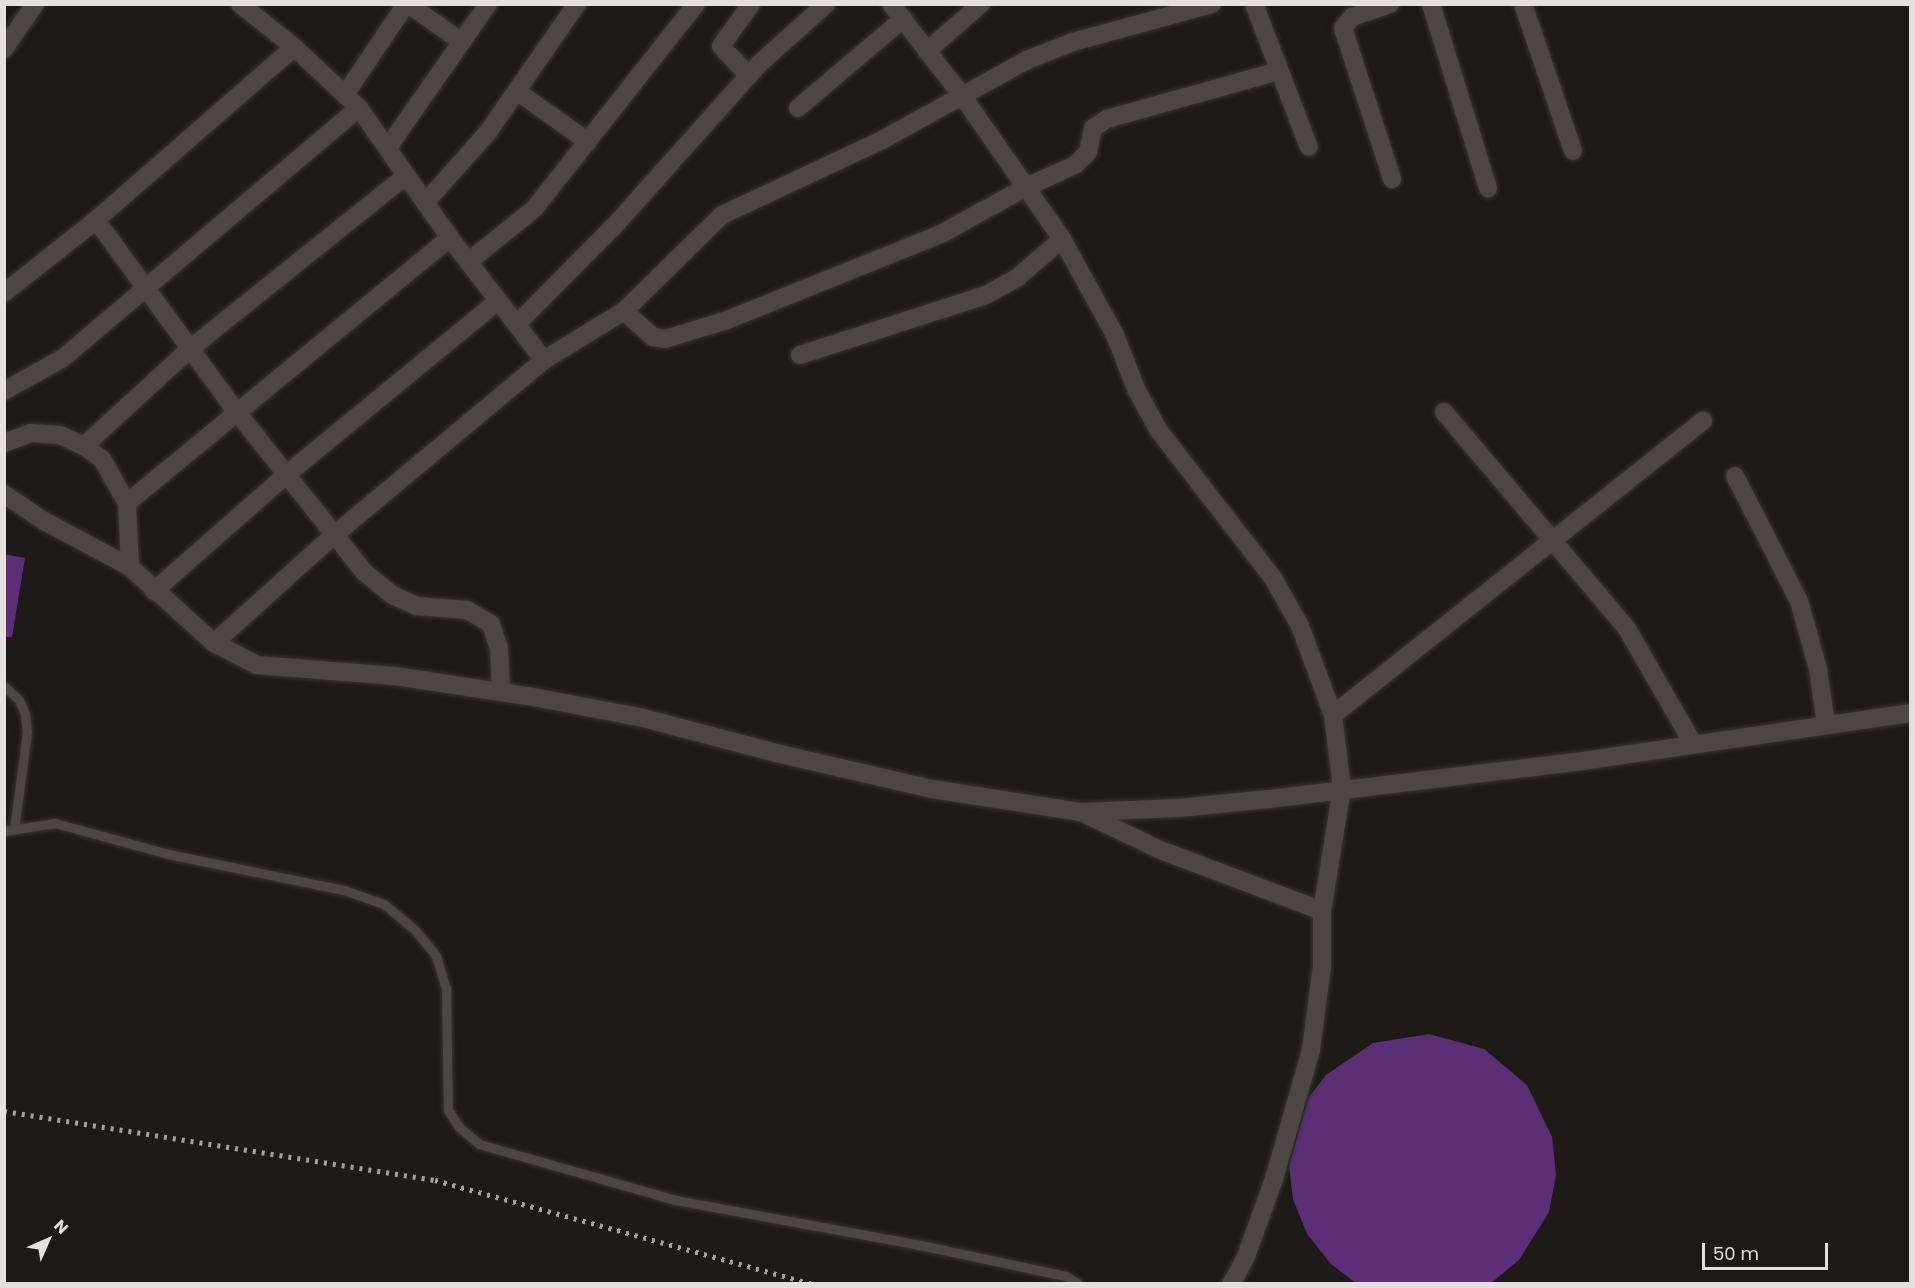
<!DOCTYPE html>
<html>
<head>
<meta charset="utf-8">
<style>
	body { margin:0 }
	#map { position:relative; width:1915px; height:1288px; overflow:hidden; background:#1e1a17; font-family:Poppins,sans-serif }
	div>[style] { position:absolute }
	.building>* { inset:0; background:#5b2f76 }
	.roads { filter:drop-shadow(0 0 2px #383534) drop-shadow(0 0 2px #383534) }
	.lane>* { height:9px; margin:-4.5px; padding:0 4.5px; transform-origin:4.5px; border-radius:4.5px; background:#4c4744 }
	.street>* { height:18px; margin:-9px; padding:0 9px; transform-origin:9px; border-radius:9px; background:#4c4744 }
	.secondary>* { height:18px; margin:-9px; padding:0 9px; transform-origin:9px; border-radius:9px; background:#4c4744 }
	.rail>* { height:4.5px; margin-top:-2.25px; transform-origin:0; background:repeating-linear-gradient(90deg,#a5a19f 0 3px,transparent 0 9px) }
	span { translate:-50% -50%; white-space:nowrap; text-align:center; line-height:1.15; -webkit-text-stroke:4.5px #1e1a17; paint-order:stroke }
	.frame { position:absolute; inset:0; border:6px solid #e3e0de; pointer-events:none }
	.north { position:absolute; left:18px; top:1210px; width:60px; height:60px; -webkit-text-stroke:4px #1e1a17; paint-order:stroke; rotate:45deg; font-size:16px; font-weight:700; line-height:24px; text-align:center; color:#e3e0de }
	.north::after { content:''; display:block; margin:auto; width:21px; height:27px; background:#e3e0de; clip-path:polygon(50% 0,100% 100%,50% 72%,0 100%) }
	.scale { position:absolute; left:1702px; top:1243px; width:126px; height:27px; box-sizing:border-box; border:3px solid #e3e0de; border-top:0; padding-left:8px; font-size:18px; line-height:21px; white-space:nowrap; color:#e3e0de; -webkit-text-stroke:4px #1e1a17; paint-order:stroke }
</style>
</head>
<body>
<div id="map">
	<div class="building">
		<div style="clip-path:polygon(4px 554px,25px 558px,12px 637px,4px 637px)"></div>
		<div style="clip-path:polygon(1429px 1034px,1484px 1049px,1527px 1085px,1552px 1137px,1556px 1175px,1549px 1212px,1519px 1260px,1490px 1284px,1357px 1284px,1331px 1264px,1307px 1234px,1293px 1199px,1289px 1166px,1309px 1097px,1326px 1075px,1373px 1043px)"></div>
	</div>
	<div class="roads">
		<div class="lane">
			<div style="left:4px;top:686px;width:21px;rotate:43deg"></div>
			<div style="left:19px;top:700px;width:15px;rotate:67deg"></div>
			<div style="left:25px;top:714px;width:18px;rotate:84deg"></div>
			<div style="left:27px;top:732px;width:98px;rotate:97.6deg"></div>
			<div style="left:4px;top:831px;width:52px;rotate:-8.9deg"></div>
			<div style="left:55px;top:823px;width:117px;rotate:15.3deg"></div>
			<div style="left:168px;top:854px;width:180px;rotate:11.6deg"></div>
			<div style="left:344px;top:890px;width:42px;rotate:19.3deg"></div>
			<div style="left:384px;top:904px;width:40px;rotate:40deg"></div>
			<div style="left:415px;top:930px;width:33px;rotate:51deg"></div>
			<div style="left:436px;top:956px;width:34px;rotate:73deg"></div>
			<div style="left:446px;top:988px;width:122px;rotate:89.1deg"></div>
			<div style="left:448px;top:1110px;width:20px;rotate:57deg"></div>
			<div style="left:459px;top:1127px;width:26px;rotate:40deg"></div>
			<div style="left:479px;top:1144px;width:204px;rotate:15.9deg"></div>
			<div style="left:675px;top:1200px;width:249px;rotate:10.4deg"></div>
			<div style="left:920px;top:1245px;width:149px;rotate:12deg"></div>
			<div style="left:1066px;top:1276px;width:14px;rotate:34deg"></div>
		</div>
		<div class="street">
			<div style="left:240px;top:4px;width:69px;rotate:38.5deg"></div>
			<div style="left:294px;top:47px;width:89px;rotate:43.2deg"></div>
			<div style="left:359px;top:108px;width:159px;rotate:55deg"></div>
			<div style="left:450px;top:238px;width:154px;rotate:52.4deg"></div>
			<div style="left:408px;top:4px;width:66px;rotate:35.1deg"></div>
			<div style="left:891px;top:4px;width:118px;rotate:52.3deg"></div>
			<div style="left:963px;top:97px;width:173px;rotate:55.1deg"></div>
			<div style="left:1062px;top:239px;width:110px;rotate:61.1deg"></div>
			<div style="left:1115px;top:335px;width:58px;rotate:68.7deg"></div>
			<div style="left:1136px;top:389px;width:48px;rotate:61.3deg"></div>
			<div style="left:1159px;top:431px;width:186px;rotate:52.2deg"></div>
			<div style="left:1273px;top:578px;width:55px;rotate:60.6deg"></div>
			<div style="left:1300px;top:626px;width:95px;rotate:69.7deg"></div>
			<div style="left:1333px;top:715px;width:74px;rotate:83deg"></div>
			<div style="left:1342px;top:788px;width:125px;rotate:99.2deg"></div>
			<div style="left:1322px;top:911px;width:55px;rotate:90deg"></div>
			<div style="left:1322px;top:966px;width:85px;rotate:97.5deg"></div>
			<div style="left:1311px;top:1050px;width:134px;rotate:106deg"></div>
			<div style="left:1274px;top:1179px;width:85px;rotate:109.9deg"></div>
			<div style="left:1245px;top:1259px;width:29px;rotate:119deg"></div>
			<div style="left:1254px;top:4px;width:153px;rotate:69deg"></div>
			<div style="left:1390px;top:4px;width:40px;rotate:161.1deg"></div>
			<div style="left:1352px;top:17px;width:14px;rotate:129deg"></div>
			<div style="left:1343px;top:28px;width:159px;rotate:72deg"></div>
			<div style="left:1431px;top:4px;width:193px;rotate:72.8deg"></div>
			<div style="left:1523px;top:4px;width:155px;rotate:71.2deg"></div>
			<div style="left:927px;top:51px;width:72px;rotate:-41deg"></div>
			<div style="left:749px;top:76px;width:41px;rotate:-133deg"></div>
			<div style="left:721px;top:46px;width:52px;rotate:-54.5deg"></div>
			<div style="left:518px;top:92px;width:86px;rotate:35.5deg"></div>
			<div style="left:346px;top:93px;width:107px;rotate:-56deg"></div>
			<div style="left:798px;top:108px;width:138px;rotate:-40.3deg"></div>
			<div style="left:389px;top:146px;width:173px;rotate:-55.1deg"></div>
			<div style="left:425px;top:203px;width:95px;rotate:-48.4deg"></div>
			<div style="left:488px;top:132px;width:156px;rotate:-55.2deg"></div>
			<div style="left:96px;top:220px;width:237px;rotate:53.8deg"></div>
			<div style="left:236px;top:411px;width:206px;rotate:51.5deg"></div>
			<div style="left:364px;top:572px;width:36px;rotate:39deg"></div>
			<div style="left:392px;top:595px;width:27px;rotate:24deg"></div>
			<div style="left:417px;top:606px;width:50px;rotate:4.6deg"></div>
			<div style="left:467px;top:610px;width:28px;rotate:30deg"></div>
			<div style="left:491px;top:624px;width:25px;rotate:72deg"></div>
			<div style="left:499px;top:648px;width:44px;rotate:87.4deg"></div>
			<div style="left:468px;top:262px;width:85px;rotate:-38.8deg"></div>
			<div style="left:534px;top:209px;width:261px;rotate:-51.7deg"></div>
			<div style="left:4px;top:293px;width:117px;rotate:-38.4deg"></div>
			<div style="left:96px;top:220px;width:263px;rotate:-41.1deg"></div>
			<div style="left:624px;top:311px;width:39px;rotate:42deg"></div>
			<div style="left:653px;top:337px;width:12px;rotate:9deg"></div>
			<div style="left:665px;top:339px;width:65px;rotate:-17deg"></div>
			<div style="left:727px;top:320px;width:231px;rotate:-21.9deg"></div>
			<div style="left:941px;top:234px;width:97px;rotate:-28.9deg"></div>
			<div style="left:1026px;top:187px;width:54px;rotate:-24.2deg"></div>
			<div style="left:1075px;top:165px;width:18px;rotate:-45deg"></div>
			<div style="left:1088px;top:152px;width:25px;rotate:-78deg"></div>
			<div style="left:1093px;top:128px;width:17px;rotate:-33deg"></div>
			<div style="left:1107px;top:119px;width:179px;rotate:-15.6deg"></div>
			<div style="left:518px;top:323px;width:139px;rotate:-45.3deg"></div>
			<div style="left:616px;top:224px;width:215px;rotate:-48.2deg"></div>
			<div style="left:759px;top:64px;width:90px;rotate:-41.8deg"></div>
			<div style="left:800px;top:355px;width:195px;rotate:-17.9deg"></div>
			<div style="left:986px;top:295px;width:37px;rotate:-29deg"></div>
			<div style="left:1018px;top:277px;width:58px;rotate:-40.8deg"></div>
			<div style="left:4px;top:391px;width:68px;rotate:-29.2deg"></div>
			<div style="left:63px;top:358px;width:387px;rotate:-40.2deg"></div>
			<div style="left:1444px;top:412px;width:282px;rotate:49.8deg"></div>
			<div style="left:1626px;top:627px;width:133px;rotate:60.1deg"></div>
			<div style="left:4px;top:443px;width:29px;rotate:-20deg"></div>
			<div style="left:31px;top:433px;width:29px;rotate:4deg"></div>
			<div style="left:60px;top:435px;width:26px;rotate:25deg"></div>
			<div style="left:84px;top:446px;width:22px;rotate:36deg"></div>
			<div style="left:102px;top:459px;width:51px;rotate:60.4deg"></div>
			<div style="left:127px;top:503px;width:64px;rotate:87.3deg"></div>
			<div style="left:84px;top:446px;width:145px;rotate:-42.5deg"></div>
			<div style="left:191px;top:348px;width:275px;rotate:-38.7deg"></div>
			<div style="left:1735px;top:476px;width:140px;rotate:62.9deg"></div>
			<div style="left:1799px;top:601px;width:71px;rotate:74.4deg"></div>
			<div style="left:1818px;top:669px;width:56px;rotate:81.7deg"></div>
			<div style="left:4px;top:494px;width:48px;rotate:34deg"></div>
			<div style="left:44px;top:521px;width:98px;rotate:28.1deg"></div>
			<div style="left:130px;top:567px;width:113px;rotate:42.1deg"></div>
			<div style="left:214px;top:643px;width:48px;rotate:27.1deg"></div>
			<div style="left:257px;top:665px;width:138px;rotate:4.6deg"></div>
			<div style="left:395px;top:676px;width:134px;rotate:8.6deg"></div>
			<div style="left:528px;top:696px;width:117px;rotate:10.8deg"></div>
			<div style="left:643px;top:718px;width:138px;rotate:14.7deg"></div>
			<div style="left:776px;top:753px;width:160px;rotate:13deg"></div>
			<div style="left:932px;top:789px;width:151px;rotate:8.8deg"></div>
			<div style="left:1081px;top:812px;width:98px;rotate:-2.3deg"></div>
			<div style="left:1179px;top:808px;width:90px;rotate:-5.7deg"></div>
			<div style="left:1269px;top:799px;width:315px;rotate:-6.9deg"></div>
			<div style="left:1582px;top:761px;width:331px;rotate:-8.3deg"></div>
			<div style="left:127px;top:503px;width:418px;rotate:-39.4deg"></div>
			<div style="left:154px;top:591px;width:176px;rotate:-41.3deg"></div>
			<div style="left:286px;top:475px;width:274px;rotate:-39.4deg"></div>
			<div style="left:214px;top:643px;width:160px;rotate:-42deg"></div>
			<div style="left:333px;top:536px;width:275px;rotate:-39.8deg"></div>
			<div style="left:544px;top:360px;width:94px;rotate:-31.5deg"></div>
			<div style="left:624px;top:311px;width:137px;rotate:-44.4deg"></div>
			<div style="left:722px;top:215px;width:177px;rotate:-25.1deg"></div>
			<div style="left:882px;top:140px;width:166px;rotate:-28.9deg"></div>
			<div style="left:1027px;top:60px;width:49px;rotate:-21.4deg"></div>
			<div style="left:1073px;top:42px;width:144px;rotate:-15.3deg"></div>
			<div style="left:1333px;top:715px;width:473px;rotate:-38.5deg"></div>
			<div style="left:1085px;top:814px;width:81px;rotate:25.6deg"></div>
			<div style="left:1158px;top:849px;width:175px;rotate:20.7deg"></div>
		</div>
		<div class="secondary">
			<div style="left:4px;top:49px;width:55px;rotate:-55.4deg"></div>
		</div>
	</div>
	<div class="rail">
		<div style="left:4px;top:1111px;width:436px;rotate:9.1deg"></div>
		<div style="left:435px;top:1180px;width:392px;rotate:15.4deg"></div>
	</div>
	<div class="frame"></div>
	<div class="north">N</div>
	<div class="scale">50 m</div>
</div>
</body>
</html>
